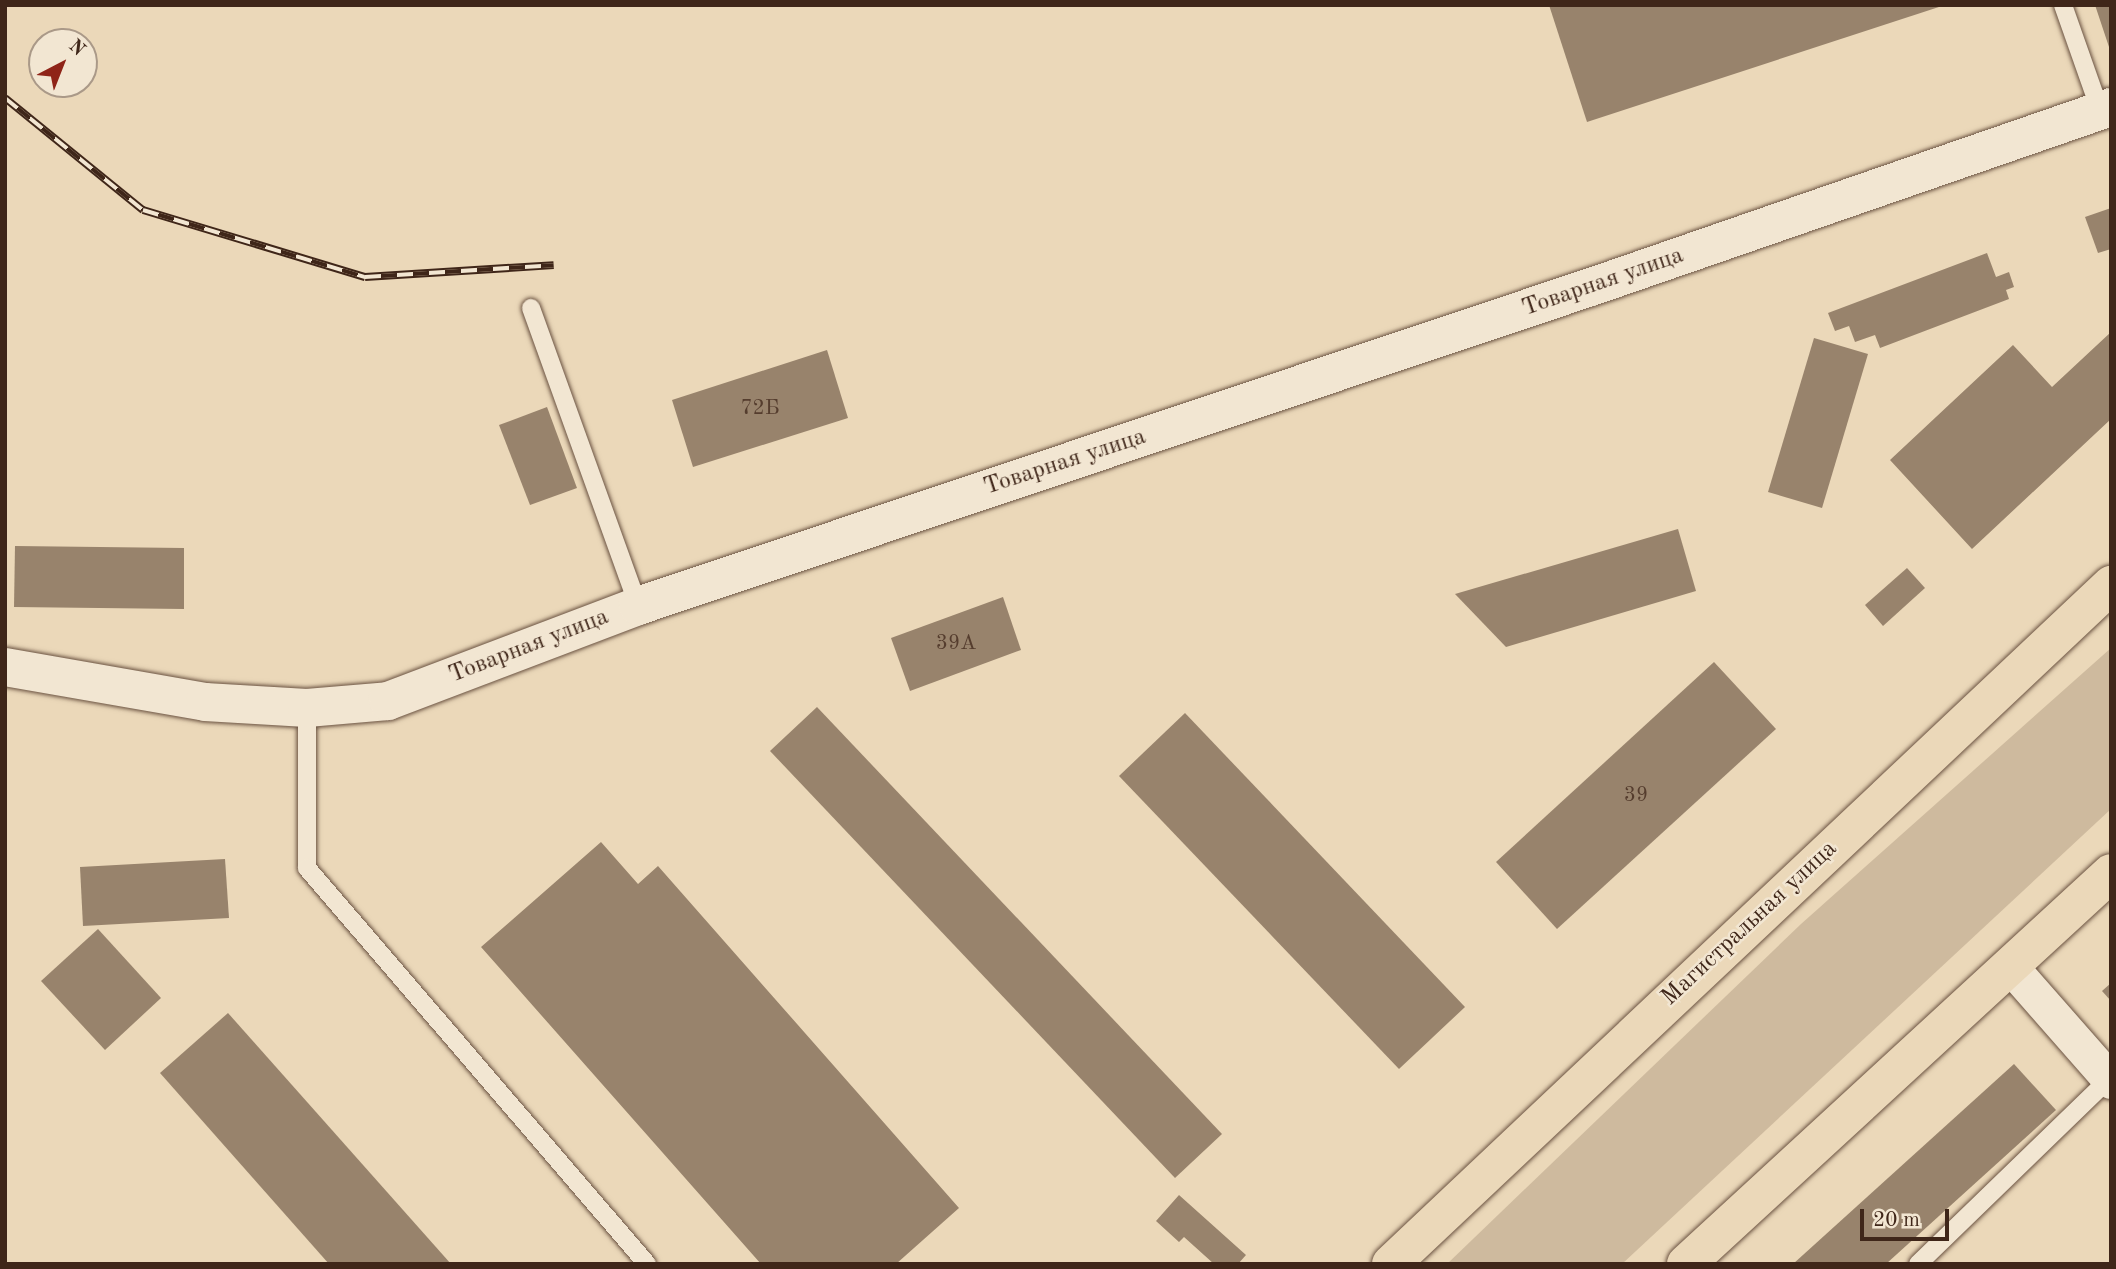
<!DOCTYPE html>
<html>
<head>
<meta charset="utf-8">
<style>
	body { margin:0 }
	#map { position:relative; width:2116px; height:1269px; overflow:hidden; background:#ebd8b9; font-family:"Old Standard TT",serif }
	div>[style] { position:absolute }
	.green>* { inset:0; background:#ceba9e }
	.building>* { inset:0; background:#98836c }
	.roads { filter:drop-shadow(0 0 2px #6a5241) drop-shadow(0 0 2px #6a5241) }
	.lane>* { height:18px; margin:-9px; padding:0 9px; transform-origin:9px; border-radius:9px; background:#f2e6d2 }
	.street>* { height:35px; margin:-17.5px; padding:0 17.5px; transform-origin:17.5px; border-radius:17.5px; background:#f2e6d2 }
	.secondary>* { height:38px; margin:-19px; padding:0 19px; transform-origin:19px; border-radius:19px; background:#f2e6d2 }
	.primary>* { height:38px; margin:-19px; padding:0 19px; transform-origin:19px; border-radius:19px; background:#ebd8b9 }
	.rail>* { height:8px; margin-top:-4px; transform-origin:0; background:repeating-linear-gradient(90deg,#f2e6d2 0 16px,#3f2619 0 32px); box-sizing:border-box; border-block:2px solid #3f2619 }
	span { translate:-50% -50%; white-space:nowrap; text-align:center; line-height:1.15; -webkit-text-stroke:5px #f2e6d2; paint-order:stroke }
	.number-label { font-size:21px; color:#553d2e }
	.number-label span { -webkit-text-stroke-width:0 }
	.street-label { font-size:24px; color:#3f2619 }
	.frame { position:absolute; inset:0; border:7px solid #3f2619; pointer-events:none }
	.north { position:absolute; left:28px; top:28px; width:70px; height:70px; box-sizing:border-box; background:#f2e6d2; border:2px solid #a98; border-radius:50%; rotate:42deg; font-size:19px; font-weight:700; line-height:28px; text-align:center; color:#3f2619 }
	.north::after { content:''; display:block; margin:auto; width:24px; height:32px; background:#8f2418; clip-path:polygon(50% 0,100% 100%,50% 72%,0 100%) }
	.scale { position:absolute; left:1860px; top:1209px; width:89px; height:32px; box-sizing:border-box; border:4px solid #3f2619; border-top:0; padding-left:9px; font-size:21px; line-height:24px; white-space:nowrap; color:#3f2619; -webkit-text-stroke:5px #f2e6d2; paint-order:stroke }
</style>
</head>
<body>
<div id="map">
	<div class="green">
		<div style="clip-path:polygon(2111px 648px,2111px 809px,1622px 1264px,1447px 1264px,1801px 924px)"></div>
	</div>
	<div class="building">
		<div style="clip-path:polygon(1549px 5px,1942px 5px,1942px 6px,1587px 122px)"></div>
		<div style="clip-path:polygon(2095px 5px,2111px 5px,2111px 50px,2110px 50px)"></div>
		<div style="clip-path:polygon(2111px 208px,2111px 249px,2098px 253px,2085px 217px)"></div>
		<div style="clip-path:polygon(1987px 253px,1996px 277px,2009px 272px,2014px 287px,2006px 290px,2009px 299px,1880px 348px,1875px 335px,1855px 342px,1849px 326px,1835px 331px,1828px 313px)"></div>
		<div style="clip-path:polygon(2111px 332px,2111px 419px,1972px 549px,1890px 460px,2013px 345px,2052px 387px)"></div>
		<div style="clip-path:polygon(1814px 338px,1868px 354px,1822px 508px,1768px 492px)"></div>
		<div style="clip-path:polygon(827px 350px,848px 418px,693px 467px,672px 400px)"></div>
		<div style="clip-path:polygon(547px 407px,577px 488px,530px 505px,499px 425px)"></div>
		<div style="clip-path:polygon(1678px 529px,1696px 591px,1506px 647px,1455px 594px)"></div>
		<div style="clip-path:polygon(15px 546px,184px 548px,184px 609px,14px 607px)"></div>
		<div style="clip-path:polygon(1907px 568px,1925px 588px,1883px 626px,1865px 605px)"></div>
		<div style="clip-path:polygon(1003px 597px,1021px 650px,910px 691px,891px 638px)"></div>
		<div style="clip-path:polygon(1714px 662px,1776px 729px,1557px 929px,1496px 862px)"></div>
		<div style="clip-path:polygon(817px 707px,1222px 1134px,1175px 1178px,770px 751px)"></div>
		<div style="clip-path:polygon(1185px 713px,1465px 1007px,1399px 1069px,1119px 776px)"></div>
		<div style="clip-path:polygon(601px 842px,638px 884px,658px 866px,959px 1208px,896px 1264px,761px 1264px,481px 947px)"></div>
		<div style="clip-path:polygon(225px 859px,229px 918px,83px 926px,80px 867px)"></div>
		<div style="clip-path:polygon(98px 929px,161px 998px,105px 1050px,41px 981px)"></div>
		<div style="clip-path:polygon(2111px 983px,2111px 1001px,2102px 991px)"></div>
		<div style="clip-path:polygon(228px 1013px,451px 1264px,329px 1264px,160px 1073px)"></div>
		<div style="clip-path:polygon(2014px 1064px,2056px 1110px,1886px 1264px,1793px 1264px)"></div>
		<div style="clip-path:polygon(1179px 1195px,1246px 1255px,1238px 1264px,1214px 1264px,1184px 1237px,1179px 1242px,1156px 1221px)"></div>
	</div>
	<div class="roads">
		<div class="lane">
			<div style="left:2063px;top:5px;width:111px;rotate:70.6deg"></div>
			<div style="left:531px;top:308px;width:317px;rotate:70.2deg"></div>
			<div style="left:307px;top:708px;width:160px;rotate:90deg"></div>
			<div style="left:307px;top:868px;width:522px;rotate:49.35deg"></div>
			<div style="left:1918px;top:1264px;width:266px;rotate:-44.1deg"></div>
		</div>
		<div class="street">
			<div style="left:2010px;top:966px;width:153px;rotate:48.7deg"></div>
		</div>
		<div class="secondary">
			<div style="left:5px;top:667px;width:203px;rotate:9.9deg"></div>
			<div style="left:205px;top:702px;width:102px;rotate:3.4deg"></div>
			<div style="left:307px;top:708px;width:81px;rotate:-4.9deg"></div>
			<div style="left:388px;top:701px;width:267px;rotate:-20.8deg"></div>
			<div style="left:638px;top:606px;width:1005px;rotate:-18.51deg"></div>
			<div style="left:1591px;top:287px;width:550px;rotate:-19.09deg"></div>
		</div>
		<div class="primary">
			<div style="left:1391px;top:1264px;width:990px;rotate:-43.32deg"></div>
			<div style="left:1686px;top:1264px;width:577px;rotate:-42.61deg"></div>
		</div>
	</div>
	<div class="rail">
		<div style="left:5px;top:98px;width:178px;rotate:39.1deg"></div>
		<div style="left:143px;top:210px;width:232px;rotate:16.8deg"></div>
		<div style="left:365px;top:277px;width:189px;rotate:-3.6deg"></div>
	</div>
	<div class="number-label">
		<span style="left:760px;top:409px">72Б</span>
		<span style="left:956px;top:644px">39А</span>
		<span style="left:1636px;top:796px">39</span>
	</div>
	<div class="street-label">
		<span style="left:1603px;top:283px;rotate:-19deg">Товарная улица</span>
		<span style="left:1065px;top:463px;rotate:-18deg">Товарная улица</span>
		<span style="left:529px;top:647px;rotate:-21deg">Товарная улица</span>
		<span style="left:1750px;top:924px;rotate:-43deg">Магистральная улица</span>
	</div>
	<div class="frame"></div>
	<div class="north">N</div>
	<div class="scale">20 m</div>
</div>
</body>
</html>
